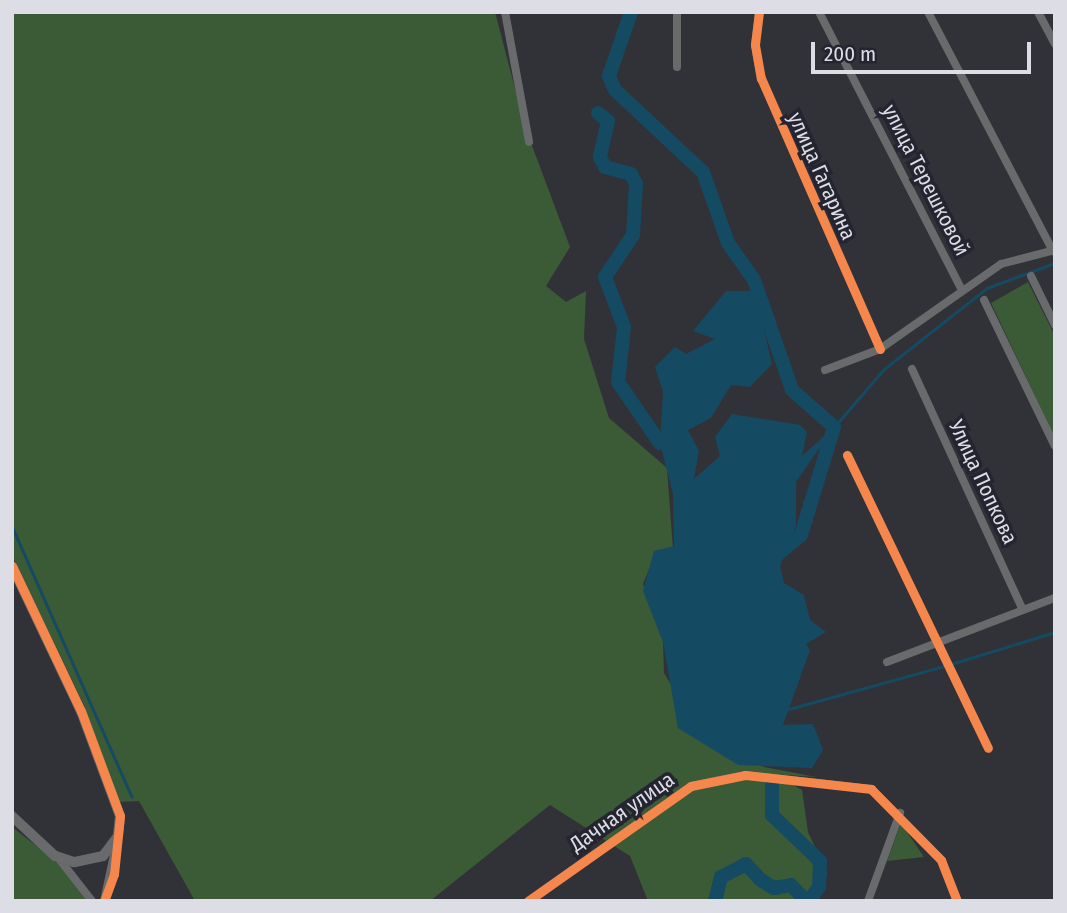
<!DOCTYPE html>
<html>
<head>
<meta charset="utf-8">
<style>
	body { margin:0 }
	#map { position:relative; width:1067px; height:913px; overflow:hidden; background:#313238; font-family:"Fira Sans Condensed",sans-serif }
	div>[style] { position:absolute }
	.green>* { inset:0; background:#3b5a36 }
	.water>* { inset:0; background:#154a63 }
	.stream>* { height:2.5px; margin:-1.25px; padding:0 1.25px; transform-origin:1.25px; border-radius:1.25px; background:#154a63 }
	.river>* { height:14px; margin:-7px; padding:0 7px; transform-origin:7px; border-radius:7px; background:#154a63 }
	.minor>* { height:8px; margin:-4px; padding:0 4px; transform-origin:4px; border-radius:4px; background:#686a6b }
	.tertiary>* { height:10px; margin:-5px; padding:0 5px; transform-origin:5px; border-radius:5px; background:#686a6b }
	.cycleway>* { height:9px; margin:-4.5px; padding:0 4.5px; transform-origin:4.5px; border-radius:4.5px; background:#f5874c }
	span { translate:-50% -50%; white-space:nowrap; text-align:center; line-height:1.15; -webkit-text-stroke:7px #242531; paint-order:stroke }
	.street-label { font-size:21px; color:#dcdde5 }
	.frame { position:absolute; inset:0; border:14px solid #dcdde5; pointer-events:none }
	.scale { position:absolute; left:811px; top:42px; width:220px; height:32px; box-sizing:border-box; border:4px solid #dcdde5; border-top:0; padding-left:9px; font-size:21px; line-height:24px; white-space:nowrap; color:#dcdde5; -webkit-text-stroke:5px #242531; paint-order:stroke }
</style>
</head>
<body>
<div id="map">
	<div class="green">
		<div style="clip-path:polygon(12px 12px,495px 12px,525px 127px,570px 247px,546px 286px,566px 302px,586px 291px,584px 339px,609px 418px,667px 468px,673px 549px,657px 550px,643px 584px,663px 642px,664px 673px,676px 693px,678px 727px,764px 767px,816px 777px,738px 772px,746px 780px,786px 781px,802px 790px,808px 832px,827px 873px,818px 901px,648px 901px,630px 856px,550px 805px,430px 901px,195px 901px,139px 801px,119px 802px,84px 705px,12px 555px)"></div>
		<div style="clip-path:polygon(1028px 282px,1055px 336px,1055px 438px,991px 303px)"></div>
		<div style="clip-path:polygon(901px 823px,924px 857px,887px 861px)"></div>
		<div style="clip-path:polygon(12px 827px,73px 874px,87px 901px,12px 901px)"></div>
	</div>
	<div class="water">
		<div style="clip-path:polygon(726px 291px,755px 291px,772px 364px,750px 387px,731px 385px,711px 418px,688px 430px,699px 451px,694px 479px,720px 456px,715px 437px,732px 414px,800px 425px,807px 432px,802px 456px,834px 427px,796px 482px,796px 526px,780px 566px,784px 583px,804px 595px,810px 620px,826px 632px,806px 644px,810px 650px,783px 725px,813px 724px,823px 750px,812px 768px,738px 765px,678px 728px,663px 642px,643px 591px,654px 551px,674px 546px,673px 494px,660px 443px,663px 392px,655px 367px,675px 347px,686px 354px,715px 339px,693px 331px)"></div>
	</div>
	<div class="stream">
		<div style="left:834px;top:427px;width:75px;rotate:-49.3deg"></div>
		<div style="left:883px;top:370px;width:132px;rotate:-38.3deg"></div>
		<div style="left:987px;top:288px;width:72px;rotate:-20.2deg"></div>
		<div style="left:12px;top:526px;width:296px;rotate:66.1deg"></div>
		<div style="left:951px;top:664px;width:109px;rotate:-17.1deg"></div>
		<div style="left:789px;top:709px;width:161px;rotate:-15.5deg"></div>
	</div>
	<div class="river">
		<div style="left:631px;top:12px;width:68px;rotate:109deg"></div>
		<div style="left:609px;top:76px;width:15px;rotate:67deg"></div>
		<div style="left:615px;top:90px;width:120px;rotate:43deg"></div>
		<div style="left:703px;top:172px;width:75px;rotate:70.6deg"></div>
		<div style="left:728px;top:243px;width:45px;rotate:54.9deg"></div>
		<div style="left:754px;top:280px;width:116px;rotate:70.9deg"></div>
		<div style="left:792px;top:390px;width:56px;rotate:41.4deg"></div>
		<div style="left:834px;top:427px;width:113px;rotate:107deg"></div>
		<div style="left:801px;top:535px;width:31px;rotate:140deg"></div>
		<div style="left:598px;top:113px;width:13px;rotate:39deg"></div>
		<div style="left:608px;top:121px;width:37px;rotate:103deg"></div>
		<div style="left:600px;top:157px;width:11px;rotate:63deg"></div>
		<div style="left:605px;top:167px;width:27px;rotate:15deg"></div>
		<div style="left:631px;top:174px;width:11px;rotate:63deg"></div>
		<div style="left:636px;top:184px;width:51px;rotate:93.4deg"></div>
		<div style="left:633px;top:235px;width:50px;rotate:123.7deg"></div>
		<div style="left:605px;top:277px;width:53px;rotate:69.2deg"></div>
		<div style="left:624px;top:327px;width:55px;rotate:96.2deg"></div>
		<div style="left:618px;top:382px;width:74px;rotate:55.5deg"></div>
		<div style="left:660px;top:443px;width:16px;rotate:-11deg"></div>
		<div style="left:772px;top:786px;width:29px;rotate:90deg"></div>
		<div style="left:772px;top:815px;width:66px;rotate:43.8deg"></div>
		<div style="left:820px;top:861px;width:26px;rotate:92deg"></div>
		<div style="left:819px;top:887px;width:17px;rotate:126deg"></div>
		<div style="left:715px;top:901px;width:25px;rotate:-76deg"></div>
		<div style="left:721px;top:877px;width:28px;rotate:-27deg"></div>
		<div style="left:746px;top:864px;width:22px;rotate:47deg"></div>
		<div style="left:761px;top:880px;width:15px;rotate:32deg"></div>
		<div style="left:774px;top:888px;width:17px;rotate:-10deg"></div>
		<div style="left:791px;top:885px;width:22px;rotate:47deg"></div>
	</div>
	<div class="minor">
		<div style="left:505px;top:12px;width:132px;rotate:79.5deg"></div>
		<div style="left:677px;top:12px;width:55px;rotate:90deg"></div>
		<div style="left:759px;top:12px;width:33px;rotate:97deg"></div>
		<div style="left:755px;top:45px;width:34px;rotate:80deg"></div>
		<div style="left:761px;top:78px;width:296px;rotate:66.3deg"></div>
		<div style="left:819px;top:12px;width:313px;rotate:62.8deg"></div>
		<div style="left:928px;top:12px;width:270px;rotate:62.4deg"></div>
		<div style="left:1038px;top:12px;width:36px;rotate:62deg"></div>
		<div style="left:1031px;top:276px;width:55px;rotate:63.9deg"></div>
		<div style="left:984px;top:300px;width:162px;rotate:64.1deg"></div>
		<div style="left:912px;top:369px;width:265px;rotate:65.3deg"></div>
		<div style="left:825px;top:370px;width:59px;rotate:-20.9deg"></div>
		<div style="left:880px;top:349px;width:148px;rotate:-35.1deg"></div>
		<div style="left:1001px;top:264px;width:56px;rotate:-14.5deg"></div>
		<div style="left:847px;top:455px;width:325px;rotate:64.3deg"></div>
		<div style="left:887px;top:662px;width:180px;rotate:-20.9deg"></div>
		<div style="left:60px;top:860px;width:52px;rotate:52deg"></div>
		<div style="left:104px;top:901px;width:66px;rotate:-77.8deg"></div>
		<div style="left:528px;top:901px;width:199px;rotate:-35.2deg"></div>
		<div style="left:691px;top:786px;width:55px;rotate:-11.5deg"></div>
		<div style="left:745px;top:775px;width:127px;rotate:6.3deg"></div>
		<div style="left:871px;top:789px;width:100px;rotate:45.4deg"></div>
		<div style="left:941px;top:860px;width:44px;rotate:68.7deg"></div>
		<div style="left:868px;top:901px;width:94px;rotate:-70deg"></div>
	</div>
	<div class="tertiary">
		<div style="left:12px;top:566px;width:161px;rotate:64.6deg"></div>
		<div style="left:81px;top:711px;width:112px;rotate:69.6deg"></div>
		<div style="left:120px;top:816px;width:20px;rotate:96deg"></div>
		<div style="left:118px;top:836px;width:25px;rotate:127deg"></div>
		<div style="left:103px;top:856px;width:30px;rotate:168deg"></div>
		<div style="left:74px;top:862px;width:20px;rotate:-162deg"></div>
		<div style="left:55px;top:856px;width:59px;rotate:-137.1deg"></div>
	</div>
	<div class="cycleway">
		<div style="left:759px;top:12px;width:33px;rotate:97deg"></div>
		<div style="left:755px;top:45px;width:34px;rotate:80deg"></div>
		<div style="left:761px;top:78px;width:296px;rotate:66.3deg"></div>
		<div style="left:847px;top:455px;width:325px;rotate:64.3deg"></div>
		<div style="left:12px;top:566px;width:161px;rotate:64.6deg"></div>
		<div style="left:81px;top:711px;width:112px;rotate:69.6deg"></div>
		<div style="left:120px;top:816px;width:58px;rotate:95.9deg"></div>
		<div style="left:114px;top:874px;width:29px;rotate:110deg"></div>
		<div style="left:528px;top:901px;width:199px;rotate:-35.2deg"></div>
		<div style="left:691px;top:786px;width:55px;rotate:-11.5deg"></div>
		<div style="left:745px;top:775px;width:127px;rotate:6.3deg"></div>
		<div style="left:871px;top:789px;width:100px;rotate:45.4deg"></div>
		<div style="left:941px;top:860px;width:44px;rotate:68.7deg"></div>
	</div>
	<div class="street-label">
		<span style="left:822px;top:176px;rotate:66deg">улица Гагарина</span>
		<span style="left:926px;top:180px;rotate:63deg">улица Терешковой</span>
		<span style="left:983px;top:482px;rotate:65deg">Улица Попкова</span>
		<span style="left:622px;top:812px;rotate:-35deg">Дачная улица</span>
	</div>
	<div class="frame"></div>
	<div class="scale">200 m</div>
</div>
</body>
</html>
